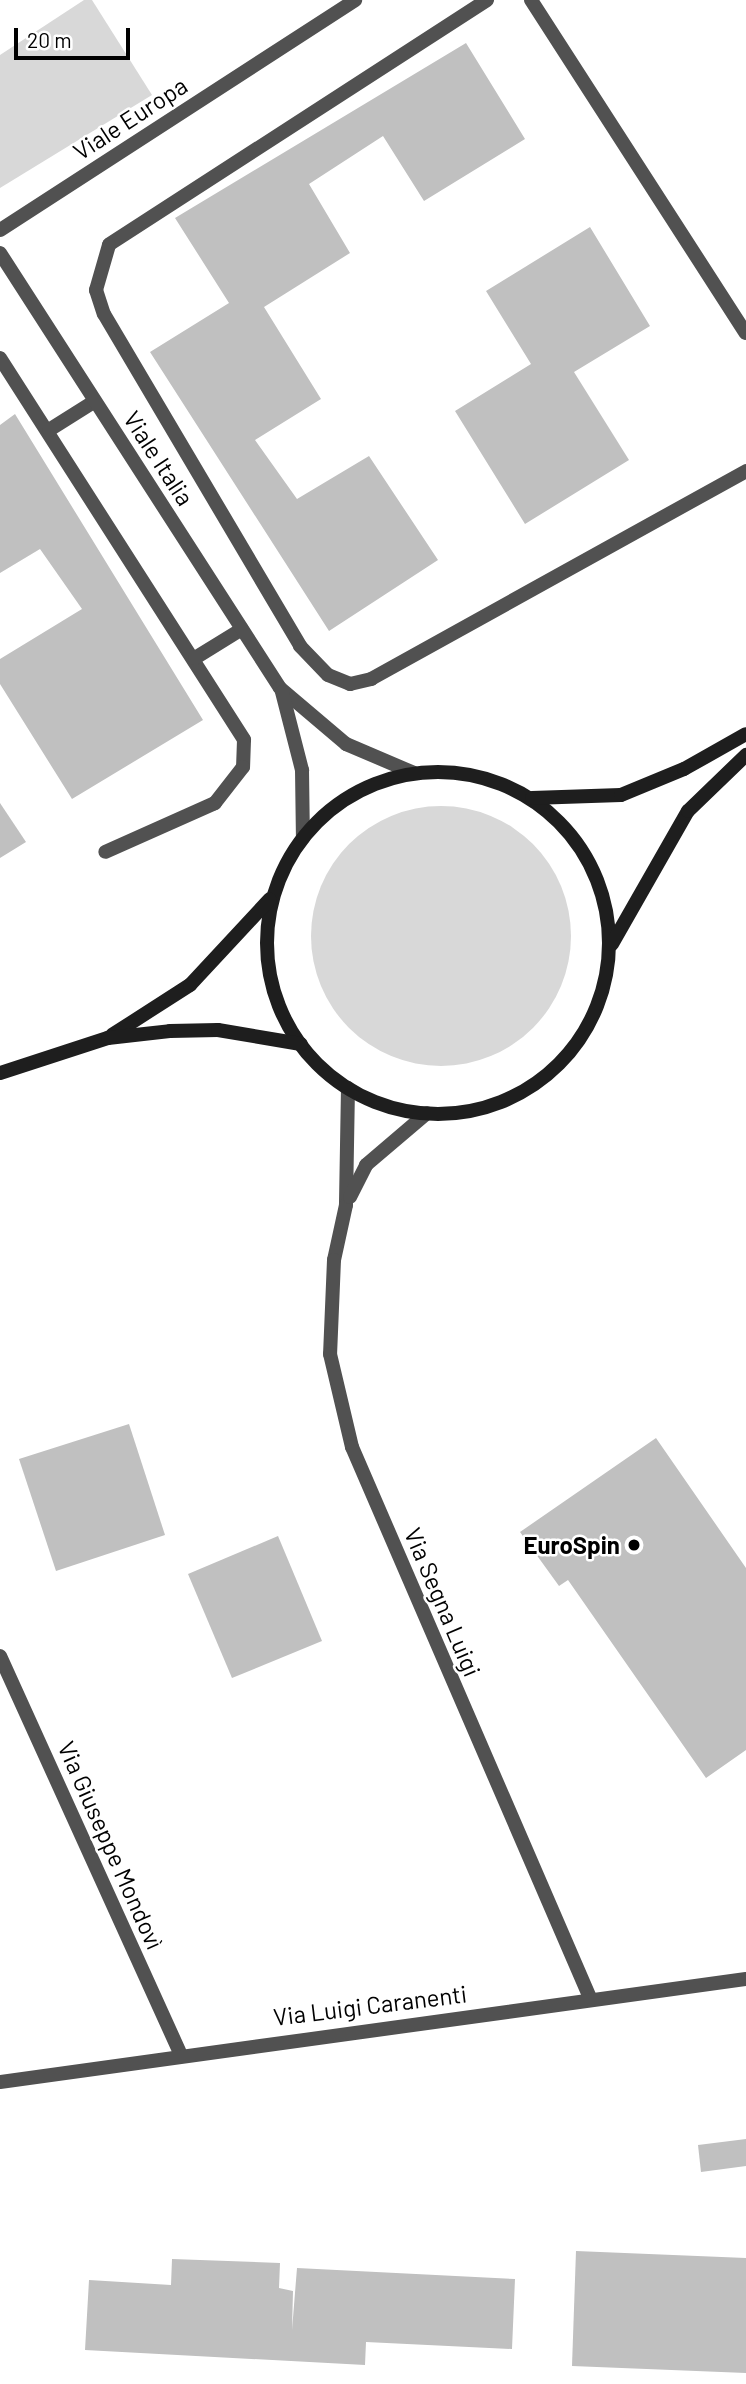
<!DOCTYPE html>
<html>
<head>
<meta charset="utf-8">
<style>
	body { margin:0 }
	#map { position:relative; width:746px; height:2384px; overflow:hidden; background:#fff; font-family:Barlow,sans-serif }
	div>[style] { position:absolute }
	.green>* { inset:0; background:#d8d8d8 }
	.round { border-radius:50% }
	.building>* { inset:0; background:#c0c0c0 }
	.lane>* { height:14px; margin:-7px; padding:0 7px; transform-origin:7px; border-radius:7px; background:#515151 }
	.street>* { height:14px; margin:-7px; padding:0 7px; transform-origin:7px; border-radius:7px; background:#515151 }
	.secondary>* { height:14px; margin:-7px; padding:0 7px; transform-origin:7px; border-radius:7px; background:#1e1e1e }
	.secondary>.ring { margin:-7px; padding:0; box-sizing:content-box; background:none; border:14px solid #1e1e1e; border-radius:50% }
	.dots>* { width:19px; height:19px; translate:-50% -50%; box-sizing:border-box; border:4px solid #fff; border-radius:50% }
	span { translate:-50% -50%; white-space:nowrap; text-align:center; line-height:1.15; -webkit-text-stroke:5px #fff; paint-order:stroke }
	.street-label { font-size:24px; color:#000 }
	.poi-label { font-size:24px; color:#000; font-weight:700 }
	.right { translate:-100% -50%; text-align:right }
	.scale { position:absolute; left:14px; top:28px; width:116px; height:32px; box-sizing:border-box; border:4px solid #000; border-top:0; padding-left:9px; font-size:21px; line-height:24px; white-space:nowrap; color:#000; -webkit-text-stroke:5px #fff; paint-order:stroke }
</style>
</head>
<body>
<div id="map">
	<div class="green">
		<div style="clip-path:polygon(84px 0,92px 0,152px 95px,0 188px,0 55px)"></div>
		<div class="round" style="left:311px;top:806px;width:260px;height:260px"></div>
	</div>
	<div class="building">
		<div style="clip-path:polygon(466px 43px,525px 139px,424px 201px,383px 136px,309px 184px,350px 253px,264px 307px,321px 399px,255px 440px,297px 499px,369px 456px,438px 560px,329px 631px,150px 352px,229px 303px,175px 218px)"></div>
		<div style="clip-path:polygon(590px 227px,650px 326px,574px 372px,629px 460px,525px 524px,455px 411px,531px 364px,486px 291px)"></div>
		<div style="clip-path:polygon(15px 414px,203px 720px,72px 799px,0 684px,0 659px,82px 609px,40px 549px,0 573px,0 425px)"></div>
		<div style="clip-path:polygon(0 803px,26px 842px,0 858px)"></div>
		<div style="clip-path:polygon(129px 1424px,165px 1535px,56px 1571px,19px 1459px)"></div>
		<div style="clip-path:polygon(656px 1438px,746px 1568px,746px 1750px,706px 1778px,568px 1580px,559px 1586px,520px 1532px)"></div>
		<div style="clip-path:polygon(278px 1536px,322px 1641px,232px 1678px,188px 1574px)"></div>
		<div style="clip-path:polygon(746px 2139px,746px 2166px,701px 2172px,698px 2145px)"></div>
		<div style="clip-path:polygon(576px 2251px,746px 2258px,746px 2373px,572px 2366px)"></div>
		<div style="clip-path:polygon(172px 2259px,280px 2263px,279px 2288px,293px 2291px,292px 2330px,297px 2268px,515px 2279px,512px 2349px,366px 2342px,365px 2365px,85px 2350px,89px 2280px,171px 2285px)"></div>
	</div>
	<div class="lane">
		<div style="left:487px;top:0;width:450px;rotate:147.1deg"></div>
		<div style="left:109px;top:245px;width:47px;rotate:106.1deg"></div>
		<div style="left:96px;top:290px;width:25px;rotate:72deg"></div>
		<div style="left:104px;top:314px;width:386px;rotate:59.4deg"></div>
		<div style="left:300px;top:646px;width:40px;rotate:46deg"></div>
		<div style="left:328px;top:675px;width:24px;rotate:22deg"></div>
		<div style="left:350px;top:684px;width:22px;rotate:-13deg"></div>
		<div style="left:371px;top:679px;width:429px;rotate:-29deg"></div>
		<div style="left:531px;top:0;width:396px;rotate:57.2deg"></div>
		<div style="left:0;top:358px;width:453px;rotate:57.4deg"></div>
		<div style="left:244px;top:740px;width:27px;rotate:92deg"></div>
		<div style="left:243px;top:767px;width:46px;rotate:127.9deg"></div>
		<div style="left:215px;top:803px;width:120px;rotate:156deg"></div>
		<div style="left:49px;top:430px;width:54px;rotate:-32.2deg"></div>
		<div style="left:195px;top:658px;width:55px;rotate:-31.7deg"></div>
	</div>
	<div class="street">
		<div style="left:0;top:230px;width:423px;rotate:-32.9deg"></div>
		<div style="left:0;top:253px;width:517px;rotate:57.23deg"></div>
		<div style="left:280px;top:688px;width:87px;rotate:40.3deg"></div>
		<div style="left:346px;top:744px;width:74px;rotate:23.1deg"></div>
		<div style="left:282px;top:692px;width:81px;rotate:75.6deg"></div>
		<div style="left:302px;top:770px;width:68px;rotate:89.2deg"></div>
		<div style="left:348px;top:1088px;width:117px;rotate:91deg"></div>
		<div style="left:346px;top:1205px;width:56px;rotate:102.3deg"></div>
		<div style="left:334px;top:1260px;width:94px;rotate:92.4deg"></div>
		<div style="left:330px;top:1354px;width:96px;rotate:76.7deg"></div>
		<div style="left:352px;top:1447px;width:602px;rotate:66.63deg"></div>
		<div style="left:350px;top:1197px;width:36px;rotate:-63deg"></div>
		<div style="left:366px;top:1165px;width:80px;rotate:-40.4deg"></div>
		<div style="left:0;top:1656px;width:436px;rotate:65.6deg"></div>
		<div style="left:0;top:2082px;width:753px;rotate:-7.86deg"></div>
	</div>
	<div class="secondary">
		<div class="ring" style="left:267px;top:772px;width:328px;height:328px"></div>
		<div style="left:532px;top:798px;width:89px;rotate:-1.9deg"></div>
		<div style="left:621px;top:795px;width:68px;rotate:-22.4deg"></div>
		<div style="left:684px;top:769px;width:71px;rotate:-29.4deg"></div>
		<div style="left:612px;top:944px;width:153px;rotate:-60.3deg"></div>
		<div style="left:688px;top:811px;width:81px;rotate:-44deg"></div>
		<div style="left:112px;top:1035px;width:93px;rotate:-32.7deg"></div>
		<div style="left:190px;top:985px;width:117px;rotate:-47.1deg"></div>
		<div style="left:0;top:1073px;width:114px;rotate:-18deg"></div>
		<div style="left:108px;top:1038px;width:62px;rotate:-6.4deg"></div>
		<div style="left:170px;top:1031px;width:48px;rotate:-1.2deg"></div>
		<div style="left:218px;top:1030px;width:84px;rotate:9.6deg"></div>
	</div>
	<div class="dots">
		<div style="left:634px;top:1545px;background:#000"></div>
	</div>
	<div class="street-label">
		<span style="left:130px;top:118px;rotate:-33deg">Viale Europa</span>
		<span style="left:159px;top:458px;rotate:57deg">Viale Italia</span>
		<span style="left:443px;top:1602px;rotate:67deg">Via Segna Luigi</span>
		<span style="left:111px;top:1845px;rotate:66deg">Via Giuseppe Mondovì</span>
		<span style="left:370px;top:2005px;rotate:-7deg">Via Luigi Caranenti</span>
	</div>
	<div class="poi-label">
		<span class="right" style="left:620px;top:1545px">EuroSpin</span>
	</div>
	<div class="scale">20 m</div>
</div>
</body>
</html>
